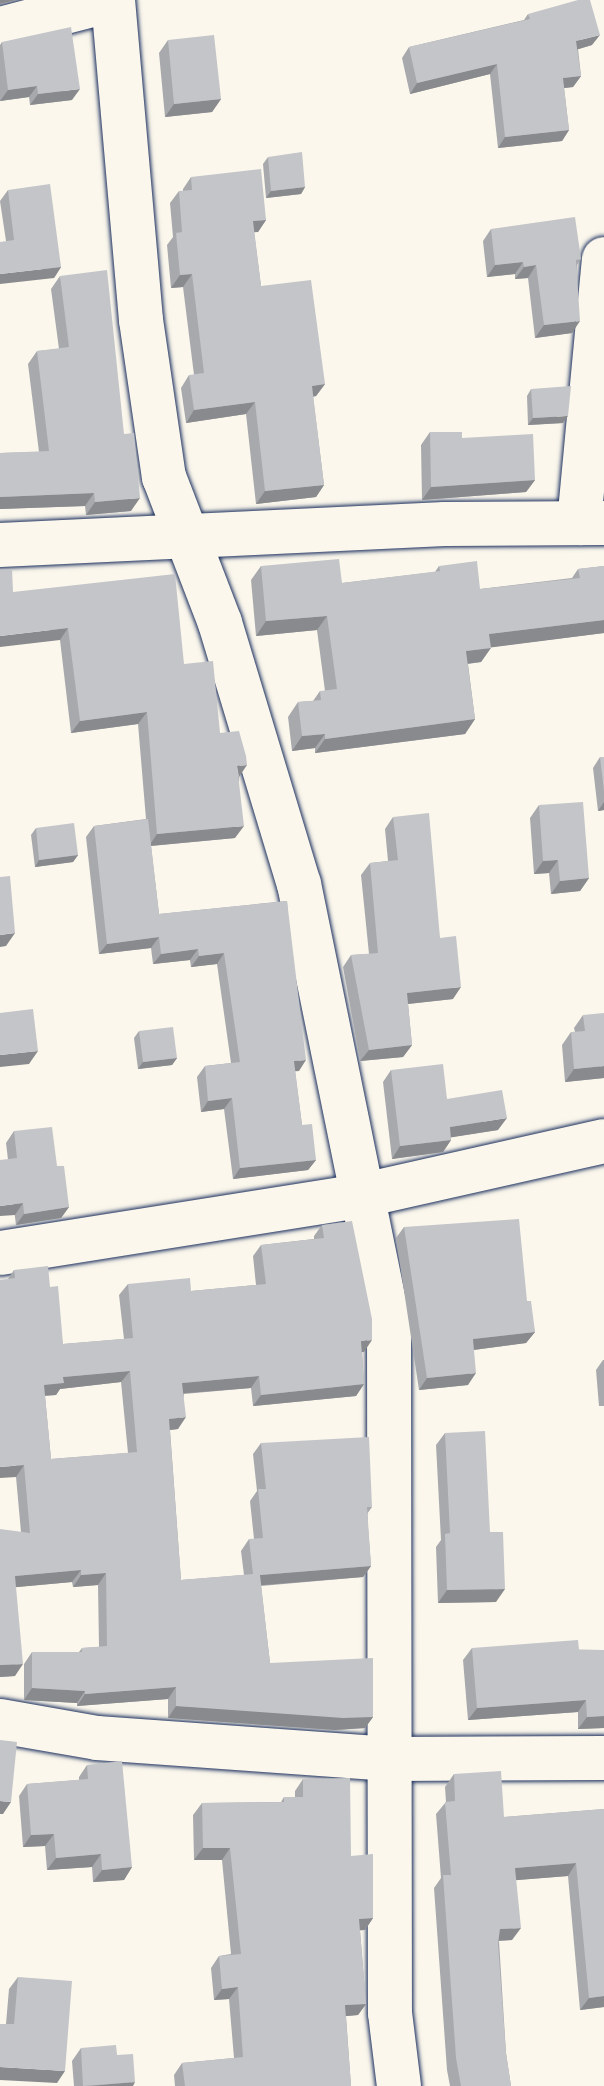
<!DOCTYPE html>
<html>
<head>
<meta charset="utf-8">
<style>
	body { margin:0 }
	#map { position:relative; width:604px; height:2086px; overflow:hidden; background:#fbf7ec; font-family:Delius,sans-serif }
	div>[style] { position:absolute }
	.roads { filter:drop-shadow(0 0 2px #1b2f5e) drop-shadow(0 0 2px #1b2f5e) }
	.minor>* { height:44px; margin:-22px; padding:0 22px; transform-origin:22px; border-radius:22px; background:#fbf7ec }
	.wall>* { inset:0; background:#a8a9ad }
	.shaded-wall>* { inset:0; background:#888a8d }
	.building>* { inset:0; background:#c3c5c9 }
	span { translate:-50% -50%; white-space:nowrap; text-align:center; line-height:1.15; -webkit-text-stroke:6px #fbf7ec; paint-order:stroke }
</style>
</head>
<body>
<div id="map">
	<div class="roads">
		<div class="minor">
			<div style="left:113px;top:0;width:321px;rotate:85deg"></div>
			<div style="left:141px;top:320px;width:159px;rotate:81.7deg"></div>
			<div style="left:164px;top:477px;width:156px;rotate:69deg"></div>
			<div style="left:220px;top:623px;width:273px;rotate:73.2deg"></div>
			<div style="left:299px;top:884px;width:453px;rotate:78.5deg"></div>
			<div style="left:389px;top:1328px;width:685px;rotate:89.92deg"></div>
			<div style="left:390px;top:2013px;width:74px;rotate:83deg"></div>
			<div style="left:0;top:29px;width:115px;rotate:-14.6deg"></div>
			<div style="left:579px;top:523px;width:265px;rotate:-84.6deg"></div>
			<div style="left:0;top:545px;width:445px;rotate:-2.7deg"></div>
			<div style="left:445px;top:524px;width:159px;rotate:-0.4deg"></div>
			<div style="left:0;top:1253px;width:364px;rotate:-9deg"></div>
			<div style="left:360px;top:1196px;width:250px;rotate:-12.7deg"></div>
			<div style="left:0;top:1721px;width:98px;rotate:9.9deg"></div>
			<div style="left:97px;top:1738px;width:294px;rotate:4.1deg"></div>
			<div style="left:390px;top:1759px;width:214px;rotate:-0.3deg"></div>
		</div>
	</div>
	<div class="wall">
		<div style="clip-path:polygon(528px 14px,592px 45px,578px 49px,581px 76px,573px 87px,564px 88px,569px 130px,562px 141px,498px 148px,490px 74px,410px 94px,402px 58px,409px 47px,524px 20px)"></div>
		<div style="clip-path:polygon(168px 40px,221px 99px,212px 112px,165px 117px,159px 53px)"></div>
		<div style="clip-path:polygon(2px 42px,72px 100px,30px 105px,29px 97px,0 101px,0 45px)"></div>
		<div style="clip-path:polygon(268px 157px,305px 187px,301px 194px,266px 198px,263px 164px)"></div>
		<div style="clip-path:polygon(191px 177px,266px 220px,258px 232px,254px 232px,261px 286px,325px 384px,316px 396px,313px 397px,324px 485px,316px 497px,256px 504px,246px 414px,186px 423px,181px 388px,189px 375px,194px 375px,183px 287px,171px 288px,167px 245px,173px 237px,170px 203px,179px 191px,183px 191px,183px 189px)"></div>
		<div style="clip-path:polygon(8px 190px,61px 267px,54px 278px,6px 241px,0 201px)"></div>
		<div style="clip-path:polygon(491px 229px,581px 259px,577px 265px,572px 333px,535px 338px,528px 278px,515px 279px,515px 274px,487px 277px,483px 241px)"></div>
		<div style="clip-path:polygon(60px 276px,131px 511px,86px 515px,85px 506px,0 509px,0 453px,39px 452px,28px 364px,37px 351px,59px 349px,51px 289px)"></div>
		<div style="clip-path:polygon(531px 389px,563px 423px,528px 425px,527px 396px)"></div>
		<div style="clip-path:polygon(430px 432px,535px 480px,526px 492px,422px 500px,421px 445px)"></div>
		<div style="clip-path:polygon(261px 566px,342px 583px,435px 572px,439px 566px,480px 589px,572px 578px,578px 569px,604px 566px,604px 633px,491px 647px,481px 662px,468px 664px,475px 719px,465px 734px,315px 753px,315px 748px,292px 751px,288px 717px,298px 702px,313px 701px,320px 691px,325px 691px,317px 630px,256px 636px,251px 580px)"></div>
		<div style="clip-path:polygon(13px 592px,184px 664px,220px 733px,239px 777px,235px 838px,151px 846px,159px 914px,287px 901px,299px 1071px,295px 1071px,302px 1125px,316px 1160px,308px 1170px,233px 1179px,224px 1109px,201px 1112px,197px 1077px,205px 1066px,231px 1063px,217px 964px,191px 967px,190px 960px,153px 964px,151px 948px,99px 954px,86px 837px,94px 826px,146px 819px,138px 724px,71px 733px,60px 640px)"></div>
		<div style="clip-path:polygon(600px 757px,604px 757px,604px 810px,598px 811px,593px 768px)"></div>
		<div style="clip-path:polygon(539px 805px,589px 878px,580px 891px,551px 894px,549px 873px,534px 874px,530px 818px)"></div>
		<div style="clip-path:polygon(393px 817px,440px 938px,453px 999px,408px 1004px,412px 1045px,403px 1057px,360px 1061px,343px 967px,351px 955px,369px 954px,361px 875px,370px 863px,388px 861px,385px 829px)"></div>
		<div style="clip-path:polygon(36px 828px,78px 855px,73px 862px,35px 867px,31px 835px)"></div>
		<div style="clip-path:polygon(583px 1015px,604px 1078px,565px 1082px,562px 1045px,571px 1032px,575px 1032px,574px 1028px)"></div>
		<div style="clip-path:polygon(139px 1031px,177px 1058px,172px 1065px,138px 1069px,134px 1038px)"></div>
		<div style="clip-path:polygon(391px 1070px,447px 1099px,498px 1130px,451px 1137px,451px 1140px,443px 1152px,392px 1159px,383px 1082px)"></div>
		<div style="clip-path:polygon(14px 1131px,57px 1166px,69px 1207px,61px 1218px,16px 1225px,6px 1143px)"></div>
		<div style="clip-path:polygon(evenodd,322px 1225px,364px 1352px,362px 1352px,364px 1384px,356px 1396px,253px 1406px,251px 1388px,184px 1394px,178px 1429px,170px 1430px,181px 1580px,244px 1575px,241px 1551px,249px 1539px,254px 1539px,250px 1501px,257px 1491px,253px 1454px,261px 1443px,372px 1507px,367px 1514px,371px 1566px,363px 1577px,261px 1586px,270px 1663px,373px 1717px,365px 1728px,335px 1730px,168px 1718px,168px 1699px,77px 1706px,77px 1703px,24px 1700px,24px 1664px,32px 1652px,79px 1652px,82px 1648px,99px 1647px,98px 1585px,73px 1587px,72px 1582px,16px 1587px,15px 1676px,0 1677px,21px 1532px,16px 1477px,8px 1279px,14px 1270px,50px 1287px,63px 1344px,124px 1339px,119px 1295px,128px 1284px,191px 1291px,256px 1285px,253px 1256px,261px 1245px,314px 1239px,314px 1236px,322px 1225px,121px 1382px,128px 1453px,51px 1459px,45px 1396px,56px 1395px,60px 1389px,121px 1382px)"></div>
		<div style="clip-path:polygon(404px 1227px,527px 1301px,535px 1332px,526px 1343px,474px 1350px,468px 1385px,419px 1390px,396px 1238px)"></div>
		<div style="clip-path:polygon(603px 1360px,604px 1360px,604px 1406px,599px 1406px,596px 1370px)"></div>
		<div style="clip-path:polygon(445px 1433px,490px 1532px,496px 1602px,438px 1603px,436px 1547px,441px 1540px,436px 1445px)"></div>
		<div style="clip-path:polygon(472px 1648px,604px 1650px,604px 1728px,578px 1729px,578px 1712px,468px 1720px,463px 1660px)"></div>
		<div style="clip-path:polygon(87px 1765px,132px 1867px,124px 1880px,93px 1882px,92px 1867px,47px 1870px,45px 1846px,23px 1847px,19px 1796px,27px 1784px,79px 1780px,79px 1777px)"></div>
		<div style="clip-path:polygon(454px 1774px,504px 1817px,604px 1809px,604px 2007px,580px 2010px,568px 1876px,516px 1880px,512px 1940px,499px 1941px,506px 2053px,511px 2086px,450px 2086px,447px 2070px,434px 1888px,441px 1878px,436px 1814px,446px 1802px,445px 1787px)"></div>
		<div style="clip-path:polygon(303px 1779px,351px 1856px,373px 1918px,365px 1930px,360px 1930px,366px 2004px,358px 2015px,346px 2016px,351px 2086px,175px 2086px,174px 2075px,182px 2063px,234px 2058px,229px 1999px,214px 2000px,211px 1968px,219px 1956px,231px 1954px,222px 1860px,194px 1860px,193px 1815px,202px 1803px,281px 1802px,284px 1797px,295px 1797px,295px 1791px)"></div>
		<div style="clip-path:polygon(18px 1977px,57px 2083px,6px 2024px,9px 1989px)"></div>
		<div style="clip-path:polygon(81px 2048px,117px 2055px,133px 2086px,74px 2086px,72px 2061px)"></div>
	</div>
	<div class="shaded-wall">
		<div style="clip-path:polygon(0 0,16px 0,0 4px)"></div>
		<div style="clip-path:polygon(600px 35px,592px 45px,569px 52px,576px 41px)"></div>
		<div style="clip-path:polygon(497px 64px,490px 74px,410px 94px,417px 83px)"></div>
		<div style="clip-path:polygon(581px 76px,573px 87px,556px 89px,563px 78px)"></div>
		<div style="clip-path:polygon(37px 86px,29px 97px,0 101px,8px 90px)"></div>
		<div style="clip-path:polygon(80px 89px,72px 100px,30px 105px,38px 94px)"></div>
		<div style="clip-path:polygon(221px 99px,212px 112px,165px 117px,174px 104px)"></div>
		<div style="clip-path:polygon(569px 130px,562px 141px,498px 148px,505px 137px)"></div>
		<div style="clip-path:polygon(305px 187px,301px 194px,266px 198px,271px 191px)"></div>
		<div style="clip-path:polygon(266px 220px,258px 232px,244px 233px,253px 221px)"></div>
		<div style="clip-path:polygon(523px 262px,515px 274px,487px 277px,495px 265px)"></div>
		<div style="clip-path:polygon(536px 265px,528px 278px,515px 279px,524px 267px)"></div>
		<div style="clip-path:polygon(61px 267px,54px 278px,0 284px,0 274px)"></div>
		<div style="clip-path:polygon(192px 274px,183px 287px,171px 288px,180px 275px)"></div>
		<div style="clip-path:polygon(580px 321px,572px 333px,535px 338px,544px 325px)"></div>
		<div style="clip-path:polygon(325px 384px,316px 396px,303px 398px,312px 386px)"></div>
		<div style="clip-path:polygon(255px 402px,246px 414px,186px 423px,194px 410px)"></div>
		<div style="clip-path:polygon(568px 416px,563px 423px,528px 425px,533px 418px)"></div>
		<div style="clip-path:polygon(535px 480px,526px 492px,422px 500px,431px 487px)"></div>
		<div style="clip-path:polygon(324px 485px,316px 497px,256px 504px,265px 491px)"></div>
		<div style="clip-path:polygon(94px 493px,85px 506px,0 509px,0 497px)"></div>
		<div style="clip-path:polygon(140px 498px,131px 511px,86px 515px,95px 502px)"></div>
		<div style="clip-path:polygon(327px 616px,317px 630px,256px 636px,266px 621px)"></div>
		<div style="clip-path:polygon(604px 620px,604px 633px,479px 649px,489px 634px)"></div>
		<div style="clip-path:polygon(68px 628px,60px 640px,0 647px,0 636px)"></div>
		<div style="clip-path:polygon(491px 648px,481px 662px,456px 665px,466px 651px)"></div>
		<div style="clip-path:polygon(147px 712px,138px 724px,71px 733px,80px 721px)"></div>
		<div style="clip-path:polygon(475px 719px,465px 734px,315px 753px,325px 739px)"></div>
		<div style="clip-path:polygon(325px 734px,315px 748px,292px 751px,302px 736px)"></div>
		<div style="clip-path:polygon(247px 765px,239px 777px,237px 766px)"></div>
		<div style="clip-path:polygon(604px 802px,604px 810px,598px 811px)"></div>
		<div style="clip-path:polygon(244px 826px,235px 838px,149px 846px,157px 834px)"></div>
		<div style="clip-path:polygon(78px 855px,73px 862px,35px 867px,39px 860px)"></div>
		<div style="clip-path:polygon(558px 860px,549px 873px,534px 874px,543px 861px)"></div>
		<div style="clip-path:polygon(589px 878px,580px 891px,551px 894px,560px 881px)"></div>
		<div style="clip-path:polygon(15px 933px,6px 946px,0 947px,0 935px)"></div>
		<div style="clip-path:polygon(159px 937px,151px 948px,99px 954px,107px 944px)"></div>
		<div style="clip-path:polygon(198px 949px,190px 960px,153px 964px,161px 954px)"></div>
		<div style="clip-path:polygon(224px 953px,217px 964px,191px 967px,199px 956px)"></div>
		<div style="clip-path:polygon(461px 987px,453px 999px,398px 1005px,407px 993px)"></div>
		<div style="clip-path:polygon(412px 1045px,403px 1057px,360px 1061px,369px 1050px)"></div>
		<div style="clip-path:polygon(38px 1051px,29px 1064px,0 1067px,0 1055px)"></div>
		<div style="clip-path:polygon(177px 1058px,172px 1065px,138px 1069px,143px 1062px)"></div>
		<div style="clip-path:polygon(306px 1060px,299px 1071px,286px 1072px,294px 1061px)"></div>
		<div style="clip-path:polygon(604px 1066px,604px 1078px,565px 1082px,574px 1069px)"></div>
		<div style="clip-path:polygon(232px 1098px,224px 1109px,201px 1112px,208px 1101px)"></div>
		<div style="clip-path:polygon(507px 1118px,498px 1130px,441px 1139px,450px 1127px)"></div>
		<div style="clip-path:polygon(451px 1140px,443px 1152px,392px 1159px,400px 1146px)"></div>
		<div style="clip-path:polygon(316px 1160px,308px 1170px,233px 1179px,240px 1168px)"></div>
		<div style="clip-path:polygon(23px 1203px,15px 1215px,0 1216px,0 1206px)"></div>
		<div style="clip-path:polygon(69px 1207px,61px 1218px,16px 1225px,24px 1214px)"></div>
		<div style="clip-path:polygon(535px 1332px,526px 1343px,465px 1351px,473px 1339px)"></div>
		<div style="clip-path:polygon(372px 1340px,364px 1352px,352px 1353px,361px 1341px)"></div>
		<div style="clip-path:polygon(130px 1371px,121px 1382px,60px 1389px,56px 1395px,36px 1396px,44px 1385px,63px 1377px)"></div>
		<div style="clip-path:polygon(476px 1373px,468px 1385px,419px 1390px,427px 1378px)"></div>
		<div style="clip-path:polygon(259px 1376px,251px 1388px,174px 1394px,182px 1383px)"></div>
		<div style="clip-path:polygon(364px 1384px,356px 1396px,253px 1406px,261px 1395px)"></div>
		<div style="clip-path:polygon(186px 1417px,178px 1429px,161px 1431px,169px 1419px)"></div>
		<div style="clip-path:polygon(24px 1465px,16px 1477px,0 1478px,0 1467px)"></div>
		<div style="clip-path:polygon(371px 1566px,363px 1577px,251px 1586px,260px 1575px)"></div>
		<div style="clip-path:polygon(81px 1570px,72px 1582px,7px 1588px,15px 1576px)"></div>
		<div style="clip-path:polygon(106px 1573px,98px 1585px,73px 1587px,81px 1575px)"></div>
		<div style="clip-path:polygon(505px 1589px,496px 1602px,438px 1603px,447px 1590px)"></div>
		<div style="clip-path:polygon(23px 1664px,15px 1676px,0 1677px,0 1665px)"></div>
		<div style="clip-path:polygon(176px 1687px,168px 1699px,77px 1706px,85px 1694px)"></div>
		<div style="clip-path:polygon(32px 1688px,85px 1691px,77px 1703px,24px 1700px)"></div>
		<div style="clip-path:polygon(586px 1700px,578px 1712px,468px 1720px,477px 1708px)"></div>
		<div style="clip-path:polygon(176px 1706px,373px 1717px,365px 1728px,335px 1730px,168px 1718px)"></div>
		<div style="clip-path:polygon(604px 1716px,604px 1728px,578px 1729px,587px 1717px)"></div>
		<div style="clip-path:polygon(0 1801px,11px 1802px,3px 1814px,0 1814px)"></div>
		<div style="clip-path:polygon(54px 1834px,45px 1846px,23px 1847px,31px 1835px)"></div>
		<div style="clip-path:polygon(203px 1848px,230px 1848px,222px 1860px,194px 1860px)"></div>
		<div style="clip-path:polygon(101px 1854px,92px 1867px,47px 1870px,56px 1858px)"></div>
		<div style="clip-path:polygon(576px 1863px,568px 1876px,506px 1881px,515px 1868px)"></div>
		<div style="clip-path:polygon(132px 1867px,124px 1880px,93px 1882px,102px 1870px)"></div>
		<div style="clip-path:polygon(373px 1918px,365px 1930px,351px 1931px,359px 1919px)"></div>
		<div style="clip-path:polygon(521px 1928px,512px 1940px,491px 1941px,500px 1929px)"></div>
		<div style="clip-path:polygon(238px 1987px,229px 1999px,214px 2000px,222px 1989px)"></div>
		<div style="clip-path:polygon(604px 1996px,604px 2007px,580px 2010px,589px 1998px)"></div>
		<div style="clip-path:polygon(366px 2004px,358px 2015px,336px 2017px,345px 2005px)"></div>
		<div style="clip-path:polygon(0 2067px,65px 2071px,57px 2083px,0 2080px)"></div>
		<div style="clip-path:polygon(135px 2082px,133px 2086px,91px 2086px)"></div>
	</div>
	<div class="building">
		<div style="clip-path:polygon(578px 0,590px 0,600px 35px,576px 41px,581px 76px,563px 78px,569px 130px,505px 137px,497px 64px,417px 83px,409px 47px,530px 19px,528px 14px)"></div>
		<div style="clip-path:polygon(71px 27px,80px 89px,38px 94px,37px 86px,8px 90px,2px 42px)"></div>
		<div style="clip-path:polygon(214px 35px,221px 99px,174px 104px,168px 40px)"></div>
		<div style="clip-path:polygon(302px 152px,305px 187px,271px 191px,268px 157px)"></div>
		<div style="clip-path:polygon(261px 169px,266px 220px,253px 221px,261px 286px,311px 280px,325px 384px,312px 386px,324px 485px,265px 491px,255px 402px,194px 410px,189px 375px,204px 373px,192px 274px,180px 275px,176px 233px,182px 232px,179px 191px,192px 190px,191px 177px)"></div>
		<div style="clip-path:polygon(50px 184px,61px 267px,0 274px,0 242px,14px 240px,8px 190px)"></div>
		<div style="clip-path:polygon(575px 217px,581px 259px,576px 260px,580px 321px,544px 325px,536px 265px,524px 267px,523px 262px,495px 265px,491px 229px)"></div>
		<div style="clip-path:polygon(107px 270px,124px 434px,134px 433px,140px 498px,95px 502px,94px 493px,0 497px,0 453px,49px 451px,37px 351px,69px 347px,60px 276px)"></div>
		<div style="clip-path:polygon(571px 386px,568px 416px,533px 418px,531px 389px)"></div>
		<div style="clip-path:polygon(430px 432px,462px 432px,462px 438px,533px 434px,535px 480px,431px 487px)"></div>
		<div style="clip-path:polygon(339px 559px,342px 583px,440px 571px,439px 566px,477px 561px,480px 589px,580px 578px,578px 569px,604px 566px,604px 620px,489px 634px,491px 648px,466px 651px,475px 719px,325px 739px,325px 734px,302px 736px,298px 702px,321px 700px,320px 691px,337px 689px,327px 616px,266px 621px,261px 566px)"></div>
		<div style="clip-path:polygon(12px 569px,13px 592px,175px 574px,184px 664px,213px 661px,220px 733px,239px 731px,246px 756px,247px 765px,237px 766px,244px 826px,157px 834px,147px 712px,80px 721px,68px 628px,0 636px,0 570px)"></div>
		<div style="clip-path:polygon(600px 757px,604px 757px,604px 791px)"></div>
		<div style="clip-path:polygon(583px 802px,589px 878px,560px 881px,558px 860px,543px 861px,539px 805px)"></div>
		<div style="clip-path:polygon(429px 813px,440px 938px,456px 936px,461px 987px,407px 993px,412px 1045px,369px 1050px,351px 955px,378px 953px,370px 863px,398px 860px,393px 817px)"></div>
		<div style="clip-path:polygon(148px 819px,159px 914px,287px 901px,306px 1060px,294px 1061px,302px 1125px,312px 1124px,316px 1160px,240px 1168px,232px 1098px,208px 1101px,205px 1066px,240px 1062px,224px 953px,199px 956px,198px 949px,161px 954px,159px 937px,107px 944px,94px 826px)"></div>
		<div style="clip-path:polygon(74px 823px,78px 855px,39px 860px,36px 828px)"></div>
		<div style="clip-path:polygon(10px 876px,15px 933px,0 935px,0 877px)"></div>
		<div style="clip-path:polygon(33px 1009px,38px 1051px,0 1055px,0 1013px)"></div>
		<div style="clip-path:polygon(604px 1013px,604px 1066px,574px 1069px,571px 1032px,585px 1031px,583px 1015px)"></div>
		<div style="clip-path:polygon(173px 1027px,177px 1058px,143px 1062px,139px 1031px)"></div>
		<div style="clip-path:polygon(443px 1064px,447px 1099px,502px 1090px,507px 1118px,450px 1127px,451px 1140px,400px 1146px,391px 1070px)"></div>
		<div style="clip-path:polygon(52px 1127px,57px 1166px,64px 1166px,69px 1207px,24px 1214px,23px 1203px,0 1206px,0 1160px,17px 1158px,14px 1131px)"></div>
		<div style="clip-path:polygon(519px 1219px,527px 1301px,531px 1301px,535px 1332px,473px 1339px,476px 1373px,427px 1378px,404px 1227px)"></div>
		<div style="clip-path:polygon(evenodd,352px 1221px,372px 1319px,372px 1340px,361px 1341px,364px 1384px,261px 1395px,259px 1376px,182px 1383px,186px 1417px,169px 1419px,181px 1580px,253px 1574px,249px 1539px,263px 1538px,258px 1489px,266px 1489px,261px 1443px,369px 1437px,372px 1507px,367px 1507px,371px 1566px,260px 1575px,270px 1663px,373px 1658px,373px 1717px,343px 1718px,176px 1706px,176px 1687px,85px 1694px,85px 1691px,32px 1688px,32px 1652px,82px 1652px,82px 1648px,107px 1646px,106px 1573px,81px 1575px,81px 1570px,15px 1576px,23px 1664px,0 1665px,0 1529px,30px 1533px,24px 1465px,0 1467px,0 1280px,15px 1278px,14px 1270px,48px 1266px,50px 1287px,58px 1286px,63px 1344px,133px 1338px,128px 1284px,190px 1278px,191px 1291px,266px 1284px,261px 1245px,324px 1238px,322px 1225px,352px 1221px,130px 1371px,137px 1452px,51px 1459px,44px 1385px,64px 1383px,63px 1377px,130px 1371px)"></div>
		<div style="clip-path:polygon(485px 1431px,490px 1532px,503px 1532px,505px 1589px,447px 1590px,445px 1534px,450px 1533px,445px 1433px)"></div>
		<div style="clip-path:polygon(578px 1640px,579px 1650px,604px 1650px,604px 1716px,587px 1717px,586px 1700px,477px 1708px,472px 1648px)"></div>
		<div style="clip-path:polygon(0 1740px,17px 1742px,11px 1802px,0 1801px)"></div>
		<div style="clip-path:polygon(122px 1761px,132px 1867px,102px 1870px,101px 1854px,56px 1858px,54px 1834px,31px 1835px,27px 1784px,88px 1779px,87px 1765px)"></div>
		<div style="clip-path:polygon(501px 1771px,504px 1817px,604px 1809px,604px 1996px,589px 1998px,576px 1863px,515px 1868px,521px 1928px,500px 1929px,498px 1944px,506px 2053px,511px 2086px,461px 2086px,456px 2058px,443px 1875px,451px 1875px,445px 1802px,455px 1801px,454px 1774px)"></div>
		<div style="clip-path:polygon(350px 1778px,351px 1856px,373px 1854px,373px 1918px,359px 1919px,366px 2004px,345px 2005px,351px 2086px,185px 2086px,182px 2063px,243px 2057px,238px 1987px,222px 1989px,219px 1956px,241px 1954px,230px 1848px,203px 1848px,202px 1803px,284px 1802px,284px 1797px,303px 1797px,303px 1779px)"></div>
		<div style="clip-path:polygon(18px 1977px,72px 1981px,65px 2071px,0 2067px,0 2024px,14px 2024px)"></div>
		<div style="clip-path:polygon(116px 2045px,117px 2055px,133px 2054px,135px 2082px,83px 2086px,81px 2048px)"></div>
	</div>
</div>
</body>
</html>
